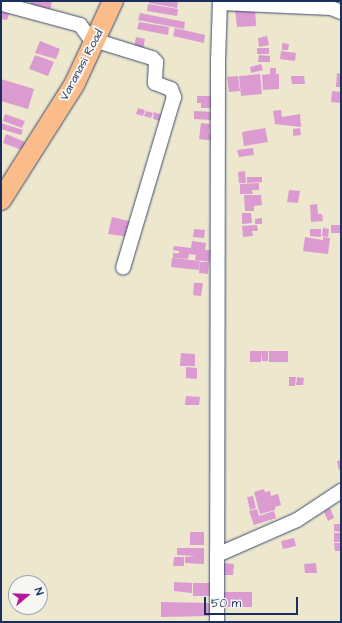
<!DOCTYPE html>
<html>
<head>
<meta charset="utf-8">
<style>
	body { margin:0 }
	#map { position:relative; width:342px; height:623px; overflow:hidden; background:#ece7cd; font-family:"Architects Daughter",sans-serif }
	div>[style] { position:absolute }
	.building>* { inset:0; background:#db9bd1 }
	.roads { filter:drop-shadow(0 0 1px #3a4b6f) drop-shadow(0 0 1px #3a4b6f) }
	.minor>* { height:14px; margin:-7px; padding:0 7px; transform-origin:7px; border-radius:7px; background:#fff }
	.highway>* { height:20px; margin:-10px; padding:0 10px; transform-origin:10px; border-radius:10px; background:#f9bc8a }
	span { translate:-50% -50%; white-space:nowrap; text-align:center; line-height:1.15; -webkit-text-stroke:4px #f6f6f2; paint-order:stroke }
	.street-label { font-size:12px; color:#1b2f5e }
	.frame { position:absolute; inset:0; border:2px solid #1b2f5e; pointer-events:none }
	.north { position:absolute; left:8px; top:575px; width:40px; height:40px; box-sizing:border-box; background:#f6f6f2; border:1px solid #9ea6b7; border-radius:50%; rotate:71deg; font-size:11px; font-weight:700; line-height:16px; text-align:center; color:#1b2f5e }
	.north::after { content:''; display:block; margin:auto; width:14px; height:18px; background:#b5179e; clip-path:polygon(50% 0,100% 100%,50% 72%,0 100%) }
	.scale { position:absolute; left:204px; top:597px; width:94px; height:18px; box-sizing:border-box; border:2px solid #1b2f5e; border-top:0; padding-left:5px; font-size:12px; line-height:14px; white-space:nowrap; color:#1b2f5e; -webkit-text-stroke:3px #f6f6f2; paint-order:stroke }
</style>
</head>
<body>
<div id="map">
	<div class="building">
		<div style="clip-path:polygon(31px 1px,52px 1px,50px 11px,30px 7px)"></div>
		<div style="clip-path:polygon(149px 1px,178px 1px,177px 8px,149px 3px)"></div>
		<div style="clip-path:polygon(148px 4px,178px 9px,177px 16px,147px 11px)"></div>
		<div style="clip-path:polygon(255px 7px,256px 26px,237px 27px,235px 9px)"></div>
		<div style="clip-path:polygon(1px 8px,11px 8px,7px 20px,1px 19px)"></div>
		<div style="clip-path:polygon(140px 13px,185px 22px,184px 29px,138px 20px)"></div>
		<div style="clip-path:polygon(139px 22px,169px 27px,168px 35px,137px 29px)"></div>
		<div style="clip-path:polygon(175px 28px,205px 35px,204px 43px,173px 36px)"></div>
		<div style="clip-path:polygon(267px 36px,269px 45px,259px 47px,258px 38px)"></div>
		<div style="clip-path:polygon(136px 37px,145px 39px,143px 50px,134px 48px)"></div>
		<div style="clip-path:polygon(40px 41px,60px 49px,56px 59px,35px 53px)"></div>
		<div style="clip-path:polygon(282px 43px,289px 44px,288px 50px,282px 50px)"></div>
		<div style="clip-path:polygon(257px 48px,269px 48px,269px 54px,257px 54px)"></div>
		<div style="clip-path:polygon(281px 51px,296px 53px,295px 61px,280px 59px)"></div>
		<div style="clip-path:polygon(35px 55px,54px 62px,48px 76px,29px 69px)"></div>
		<div style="clip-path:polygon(259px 55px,270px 56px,270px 62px,258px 62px)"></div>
		<div style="clip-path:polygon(261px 64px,263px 70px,251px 73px,250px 67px)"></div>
		<div style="clip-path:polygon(270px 68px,276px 68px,276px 74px,279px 74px,279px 89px,263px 90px,262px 75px,270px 74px)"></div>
		<div style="clip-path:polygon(337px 73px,341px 74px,341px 87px,336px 87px)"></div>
		<div style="clip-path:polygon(260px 74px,262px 94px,241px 96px,239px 76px)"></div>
		<div style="clip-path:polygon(238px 76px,240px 91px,229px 92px,227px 77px)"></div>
		<div style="clip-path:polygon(291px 76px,304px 76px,305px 84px,292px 84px)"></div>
		<div style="clip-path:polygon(1px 79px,34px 89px,28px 109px,1px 101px)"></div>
		<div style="clip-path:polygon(332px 91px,341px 92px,341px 103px,331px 102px)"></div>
		<div style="clip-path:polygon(197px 96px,213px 96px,212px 108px,201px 108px,201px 103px,197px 103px)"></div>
		<div style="clip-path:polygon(138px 108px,145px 110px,143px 116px,136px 114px)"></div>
		<div style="clip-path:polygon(281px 110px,282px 117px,300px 114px,301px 127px,275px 124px,273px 111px)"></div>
		<div style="clip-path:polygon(146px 111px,153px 113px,151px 118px,144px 116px)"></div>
		<div style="clip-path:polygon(194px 111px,214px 112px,214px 120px,194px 119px)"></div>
		<div style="clip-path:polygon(154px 112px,162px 115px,160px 121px,153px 119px)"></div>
		<div style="clip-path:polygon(5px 114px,25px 121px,22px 128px,3px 121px)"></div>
		<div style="clip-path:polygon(1px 123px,23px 130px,21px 135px,1px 129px)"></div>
		<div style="clip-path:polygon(201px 123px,210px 124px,209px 134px,217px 134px,216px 141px,199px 139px)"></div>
		<div style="clip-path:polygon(265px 128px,268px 142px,244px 146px,242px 132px)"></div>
		<div style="clip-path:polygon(300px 128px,301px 135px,293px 136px,293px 129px)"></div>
		<div style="clip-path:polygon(6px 134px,25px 142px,22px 150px,3px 143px)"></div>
		<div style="clip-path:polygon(253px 148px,254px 155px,239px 157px,237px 150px)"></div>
		<div style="clip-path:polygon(245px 171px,246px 183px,239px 183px,238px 172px)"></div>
		<div style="clip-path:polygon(247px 177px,262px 177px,262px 182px,247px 183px)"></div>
		<div style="clip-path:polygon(259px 183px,259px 190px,252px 190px,253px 194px,240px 194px,240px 184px)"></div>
		<div style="clip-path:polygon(289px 190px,300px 191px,298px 203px,287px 202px)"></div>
		<div style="clip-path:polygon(244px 195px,261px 195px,262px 205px,254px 206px,254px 211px,245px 211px)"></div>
		<div style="clip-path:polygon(317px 204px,318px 214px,322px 214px,323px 221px,311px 222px,310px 205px)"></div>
		<div style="clip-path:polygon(242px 213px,251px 213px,252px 223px,242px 224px)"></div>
		<div style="clip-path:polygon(112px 217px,133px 222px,130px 237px,108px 234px)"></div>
		<div style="clip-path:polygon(262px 218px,262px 224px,255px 224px,255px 219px)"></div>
		<div style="clip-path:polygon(257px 225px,258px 231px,252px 231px,253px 236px,243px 237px,242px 226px)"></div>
		<div style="clip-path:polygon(331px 225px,341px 225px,341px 233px,331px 233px)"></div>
		<div style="clip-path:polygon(323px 228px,329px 229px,328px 237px,322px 236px)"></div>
		<div style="clip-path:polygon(194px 229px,205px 230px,204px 238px,193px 237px)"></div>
		<div style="clip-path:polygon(310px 229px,321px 229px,321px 237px,310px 236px)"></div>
		<div style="clip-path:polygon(305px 237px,323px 240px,323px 237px,330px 238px,328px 254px,303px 251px)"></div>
		<div style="clip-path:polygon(192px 241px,206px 243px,205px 250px,213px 250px,212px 262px,195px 260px,196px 255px,189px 254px,188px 259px,173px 258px,173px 253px,179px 253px,179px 251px,173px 250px,174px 246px,191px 248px)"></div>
		<div style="clip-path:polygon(172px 258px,200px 261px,199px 270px,171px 267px)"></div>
		<div style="clip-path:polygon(200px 262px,209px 262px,208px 274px,199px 273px)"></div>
		<div style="clip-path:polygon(194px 283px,203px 283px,201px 296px,193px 295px)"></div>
		<div style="clip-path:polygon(250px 351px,261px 351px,261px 362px,250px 362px)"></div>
		<div style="clip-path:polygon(261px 351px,268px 351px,268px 361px,262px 361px)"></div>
		<div style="clip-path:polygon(269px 351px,288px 351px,288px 362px,269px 362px)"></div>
		<div style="clip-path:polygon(181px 353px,195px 354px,195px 366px,180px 366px)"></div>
		<div style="clip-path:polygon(186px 367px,197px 368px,197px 379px,186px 378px)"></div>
		<div style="clip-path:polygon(289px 377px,296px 377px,295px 386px,289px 386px)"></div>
		<div style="clip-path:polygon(297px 377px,304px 378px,303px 385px,296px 385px)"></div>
		<div style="clip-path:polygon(186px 396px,200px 397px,199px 405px,185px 405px)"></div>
		<div style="clip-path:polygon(341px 460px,341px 469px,339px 470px,337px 461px)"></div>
		<div style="clip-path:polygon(264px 489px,265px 492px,270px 491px,271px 496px,278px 494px,281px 505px,275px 507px,275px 510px,260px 514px,254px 492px)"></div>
		<div style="clip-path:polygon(253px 496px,256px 508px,250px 510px,247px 497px)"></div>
		<div style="clip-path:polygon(330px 508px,334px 518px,328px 521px,324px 512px)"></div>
		<div style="clip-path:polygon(257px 509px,259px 516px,274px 511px,276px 518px,254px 525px,249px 511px)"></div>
		<div style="clip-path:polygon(334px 524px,341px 524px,341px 532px,334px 531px)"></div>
		<div style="clip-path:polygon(190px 532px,204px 532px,204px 545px,190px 545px)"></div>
		<div style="clip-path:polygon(334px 533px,340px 533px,340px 542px,334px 542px)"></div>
		<div style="clip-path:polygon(294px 538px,296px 546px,283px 549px,281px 541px)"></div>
		<div style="clip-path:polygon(334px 543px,341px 543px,341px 551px,335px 551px)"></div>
		<div style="clip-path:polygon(177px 548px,204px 548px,204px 564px,185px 563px,185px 557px,195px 556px,177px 555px)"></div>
		<div style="clip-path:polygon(174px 557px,184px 557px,184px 566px,173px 566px)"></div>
		<div style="clip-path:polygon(224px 563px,234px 564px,233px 575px,223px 575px)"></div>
		<div style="clip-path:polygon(316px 563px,317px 573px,305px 573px,304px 564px)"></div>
		<div style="clip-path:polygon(174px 582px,192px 583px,192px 593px,174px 591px)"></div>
		<div style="clip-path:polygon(193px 583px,210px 583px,210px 596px,193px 596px)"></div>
		<div style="clip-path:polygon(224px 592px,252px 592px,252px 607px,224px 607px)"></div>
		<div style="clip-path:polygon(161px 602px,210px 603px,210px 616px,161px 617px)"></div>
	</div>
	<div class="roads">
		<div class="minor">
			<div style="left:4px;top:1px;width:4px;rotate:63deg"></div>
			<div style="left:6px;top:5px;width:77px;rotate:15.1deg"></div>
			<div style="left:80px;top:25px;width:25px;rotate:53deg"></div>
			<div style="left:220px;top:1px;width:59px;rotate:91.9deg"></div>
			<div style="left:218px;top:60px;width:495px;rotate:90.1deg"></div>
			<div style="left:217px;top:555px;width:87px;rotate:-23.6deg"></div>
			<div style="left:297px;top:520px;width:53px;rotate:-33.4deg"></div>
			<div style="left:220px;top:3px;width:111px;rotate:2.6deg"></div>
			<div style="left:331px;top:8px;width:11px;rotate:22deg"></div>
			<div style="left:97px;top:41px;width:58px;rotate:17.2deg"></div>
			<div style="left:152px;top:58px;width:6px;rotate:45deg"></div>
			<div style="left:156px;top:62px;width:21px;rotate:93deg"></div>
			<div style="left:155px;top:83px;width:17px;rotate:21deg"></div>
			<div style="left:171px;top:89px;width:9px;rotate:69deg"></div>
			<div style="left:174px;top:97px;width:178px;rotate:106.6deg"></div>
			<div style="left:217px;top:555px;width:67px;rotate:90deg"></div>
		</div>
		<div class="highway">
			<div style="left:1px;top:200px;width:136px;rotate:-57.6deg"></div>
			<div style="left:74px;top:85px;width:93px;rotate:-65.1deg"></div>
		</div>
	</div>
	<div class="street-label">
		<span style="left:82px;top:65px;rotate:-62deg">Varanasi Road</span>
	</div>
	<div class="frame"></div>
	<div class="north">N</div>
	<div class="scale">50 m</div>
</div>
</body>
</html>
